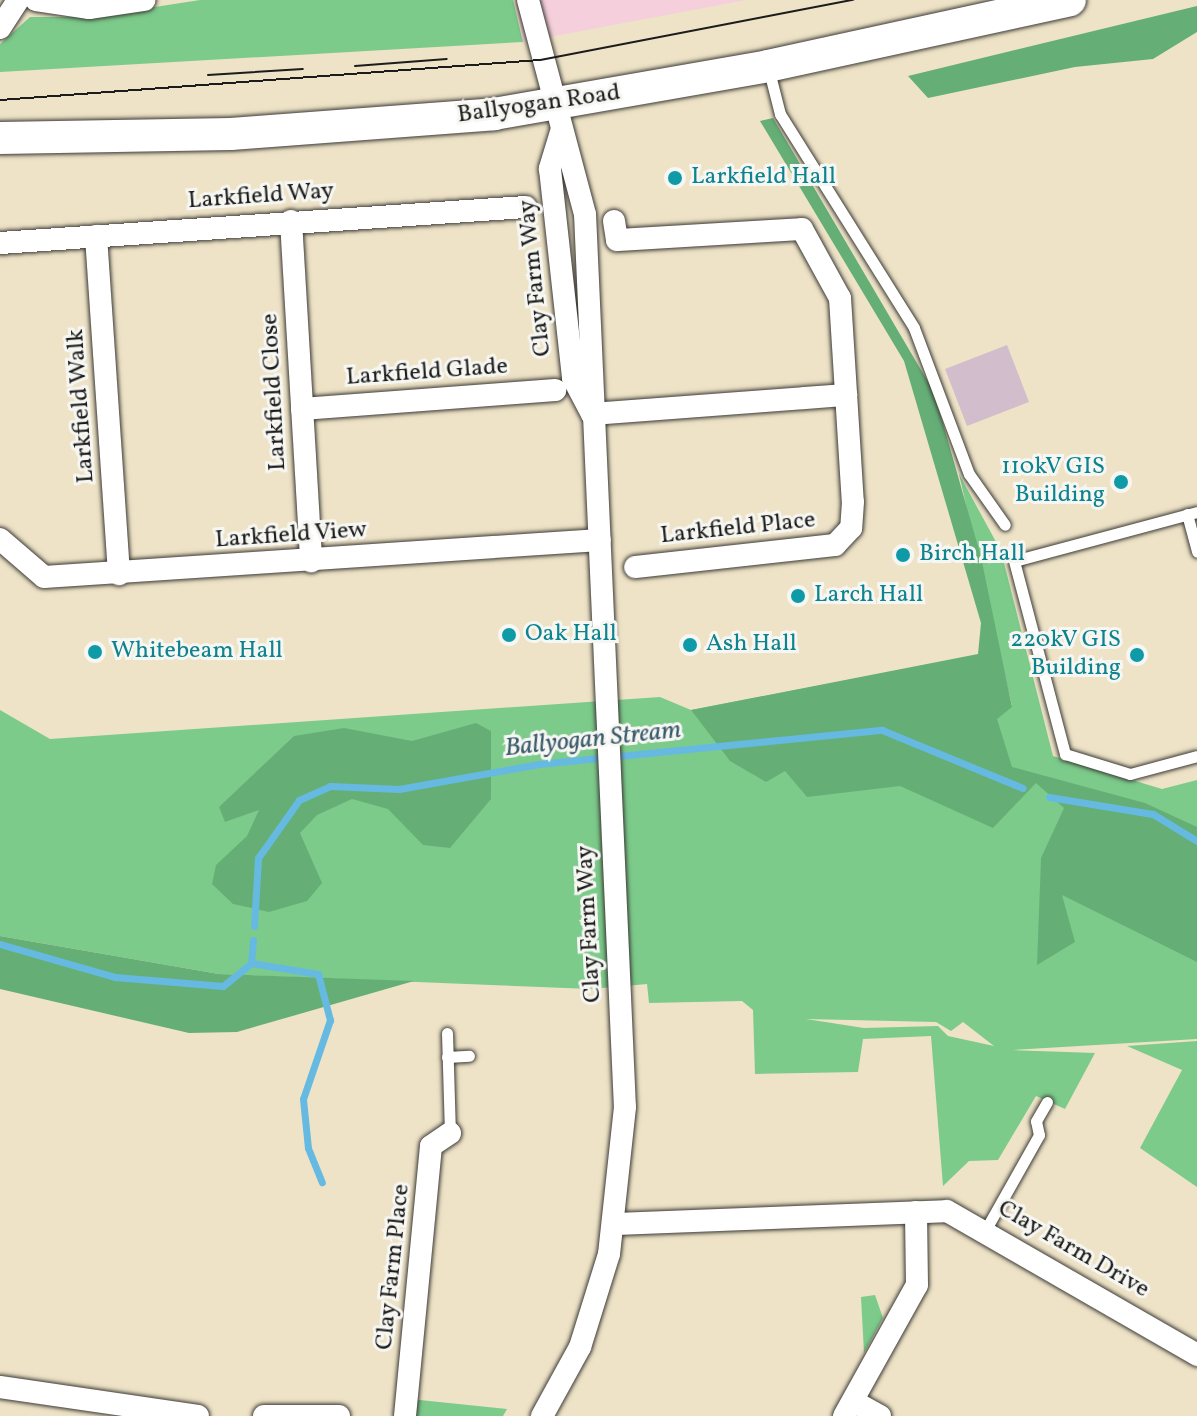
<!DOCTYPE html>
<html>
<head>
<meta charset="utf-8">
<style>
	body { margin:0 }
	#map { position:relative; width:1197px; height:1416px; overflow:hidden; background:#eee3c7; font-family:Vollkorn,serif }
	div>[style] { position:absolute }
	.built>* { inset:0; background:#f5cfdb }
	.industrial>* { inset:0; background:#d1bdcc }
	.green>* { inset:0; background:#7ccb8b }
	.forest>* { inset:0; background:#65af77 }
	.stream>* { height:7px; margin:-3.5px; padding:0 3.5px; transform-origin:3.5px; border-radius:3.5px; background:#66bae2 }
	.roads { filter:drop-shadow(0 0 2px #3c3a36) drop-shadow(0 0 2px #3c3a36) }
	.lane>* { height:11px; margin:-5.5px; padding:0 5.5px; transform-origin:5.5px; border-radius:5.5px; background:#fff }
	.street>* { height:22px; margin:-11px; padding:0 11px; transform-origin:11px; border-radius:11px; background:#fff }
	.secondary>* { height:32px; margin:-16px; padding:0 16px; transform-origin:16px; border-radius:16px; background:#fff }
	.tram>* { height:2px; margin:-1px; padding:0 1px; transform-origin:1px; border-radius:1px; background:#1c1c1c }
	.dots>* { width:22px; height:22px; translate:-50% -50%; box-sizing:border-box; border:4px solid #f6f6f2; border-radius:50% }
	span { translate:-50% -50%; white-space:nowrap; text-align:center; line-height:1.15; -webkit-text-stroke:6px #f6f6f2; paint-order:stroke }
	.street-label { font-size:24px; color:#1c1c1c }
	.culture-label { font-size:24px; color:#0d838f }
	.left { translate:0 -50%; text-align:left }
	.right { translate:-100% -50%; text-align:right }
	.water-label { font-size:26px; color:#3a5b6b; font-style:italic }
</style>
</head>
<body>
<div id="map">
	<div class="built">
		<div style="clip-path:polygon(516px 0,746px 0,523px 42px)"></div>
	</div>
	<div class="industrial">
		<div style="clip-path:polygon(1007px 345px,1029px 402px,967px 426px,945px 369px)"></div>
	</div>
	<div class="green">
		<div style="clip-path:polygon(200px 0,513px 0,523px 42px,0 72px,0 44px,30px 17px,90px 17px)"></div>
		<div style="clip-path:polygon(evenodd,959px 474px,1001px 551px,1053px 756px,1162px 789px,1197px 780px,1197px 1039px,1012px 1050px,1095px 1053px,1065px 1109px,1036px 1096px,998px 1160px,969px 1161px,943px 1186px,931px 1036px,863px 1039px,858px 1072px,755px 1074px,753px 1010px,742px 1001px,649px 1003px,647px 984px,591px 989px,219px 974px,0 936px,0 710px,50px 739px,660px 697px,691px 710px,978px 655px,1012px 706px,959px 474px,806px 1019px,936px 1022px,951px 1031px,963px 1022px,994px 1046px,948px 1036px,938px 1026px,864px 1028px,806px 1019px)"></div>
		<div style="clip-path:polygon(1197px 1041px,1197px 1187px,1140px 1148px,1182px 1070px,1127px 1046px)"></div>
		<div style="clip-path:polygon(875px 1295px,883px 1318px,864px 1353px,861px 1297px)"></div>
		<div style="clip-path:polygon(410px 1399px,507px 1409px,503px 1416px,409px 1416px)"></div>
	</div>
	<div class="forest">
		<div style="clip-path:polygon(1197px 6px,1197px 32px,1153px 59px,1075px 67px,928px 98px,908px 76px)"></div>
		<div style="clip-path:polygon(773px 118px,934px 392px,981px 557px,1012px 707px,997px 719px,1012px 767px,1145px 803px,1197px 827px,1197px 962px,1062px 895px,1075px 942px,1037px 965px,1041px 858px,1064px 808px,1036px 783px,993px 828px,900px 786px,807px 797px,785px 771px,766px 782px,730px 761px,691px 710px,978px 654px,981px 623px,904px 361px,760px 121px)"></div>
		<div style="clip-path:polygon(476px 723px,491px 731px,491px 799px,450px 848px,423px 845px,388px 809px,352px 799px,317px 815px,300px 833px,322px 883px,307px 901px,269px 912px,233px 904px,212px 884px,216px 865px,247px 836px,259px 810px,225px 822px,219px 807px,294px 736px,344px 728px,412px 741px)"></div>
		<div style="clip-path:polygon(0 936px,219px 974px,414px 981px,237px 1032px,189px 1033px,0 989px)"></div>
	</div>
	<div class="stream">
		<div style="left:1049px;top:797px;width:105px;rotate:9.3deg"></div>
		<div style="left:1153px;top:814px;width:52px;rotate:31.5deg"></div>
		<div style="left:254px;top:926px;width:68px;rotate:-86.6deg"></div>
		<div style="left:258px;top:858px;width:71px;rotate:-54.7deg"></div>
		<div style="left:299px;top:800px;width:34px;rotate:-24deg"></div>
		<div style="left:330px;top:786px;width:69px;rotate:2.5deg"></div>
		<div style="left:399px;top:789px;width:142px;rotate:-10.1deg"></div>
		<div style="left:539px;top:764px;width:345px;rotate:-5.7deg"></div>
		<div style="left:882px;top:730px;width:152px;rotate:22.4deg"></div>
		<div style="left:0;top:944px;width:120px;rotate:16deg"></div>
		<div style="left:115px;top:977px;width:108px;rotate:4.8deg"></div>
		<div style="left:223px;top:986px;width:36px;rotate:-39deg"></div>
		<div style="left:251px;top:963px;width:23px;rotate:-85deg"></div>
		<div style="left:251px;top:963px;width:68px;rotate:9.3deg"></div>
		<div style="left:318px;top:974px;width:48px;rotate:75.4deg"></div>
		<div style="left:330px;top:1020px;width:83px;rotate:108.9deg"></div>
		<div style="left:303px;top:1099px;width:49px;rotate:84.2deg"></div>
		<div style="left:308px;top:1148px;width:37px;rotate:68deg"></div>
	</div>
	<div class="roads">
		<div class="lane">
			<div style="left:768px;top:67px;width:49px;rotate:75.7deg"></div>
			<div style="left:780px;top:114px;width:252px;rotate:57.9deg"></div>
			<div style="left:914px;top:328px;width:156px;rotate:69.4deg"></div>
			<div style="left:969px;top:474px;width:62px;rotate:54.8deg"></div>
			<div style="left:1197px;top:512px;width:189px;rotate:165deg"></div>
			<div style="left:1014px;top:561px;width:200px;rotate:75.2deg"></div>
			<div style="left:1065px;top:754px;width:68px;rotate:17.1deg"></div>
			<div style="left:1130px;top:774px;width:69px;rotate:-15deg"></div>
			<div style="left:1187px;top:514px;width:39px;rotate:75deg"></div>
			<div style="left:447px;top:1033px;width:100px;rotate:88.3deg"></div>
			<div style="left:447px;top:1057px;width:22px;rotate:-3deg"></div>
			<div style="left:986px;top:1229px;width:108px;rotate:-60.6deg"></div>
			<div style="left:1039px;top:1135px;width:14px;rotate:-102deg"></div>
			<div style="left:1036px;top:1121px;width:22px;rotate:-60deg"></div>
		</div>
		<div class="street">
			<div style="left:36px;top:0;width:54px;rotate:8.6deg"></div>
			<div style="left:89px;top:8px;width:56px;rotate:-8.3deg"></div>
			<div style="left:528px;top:0;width:221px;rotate:75.1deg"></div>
			<div style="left:585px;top:214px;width:894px;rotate:87.44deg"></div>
			<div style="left:625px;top:1107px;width:148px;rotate:96.2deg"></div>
			<div style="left:609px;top:1254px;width:97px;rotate:107.3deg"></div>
			<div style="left:580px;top:1347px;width:79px;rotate:118.8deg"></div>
			<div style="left:0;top:28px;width:33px;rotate:-57deg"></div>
			<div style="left:561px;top:132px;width:39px;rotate:107deg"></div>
			<div style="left:550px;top:169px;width:210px;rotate:83.7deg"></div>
			<div style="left:573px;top:378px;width:41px;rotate:62.2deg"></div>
			<div style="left:291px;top:221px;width:341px;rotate:86.6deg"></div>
			<div style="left:614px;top:221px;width:19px;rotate:81deg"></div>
			<div style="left:617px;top:240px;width:185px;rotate:-3.4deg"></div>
			<div style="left:802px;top:229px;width:79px;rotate:61.2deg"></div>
			<div style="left:840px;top:298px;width:204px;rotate:86.4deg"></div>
			<div style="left:853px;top:502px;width:26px;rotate:94deg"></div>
			<div style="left:851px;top:528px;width:23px;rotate:133deg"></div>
			<div style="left:835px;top:545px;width:201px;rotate:173.7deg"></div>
			<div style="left:96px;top:236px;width:339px;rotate:86.1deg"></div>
			<div style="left:0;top:243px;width:527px;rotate:-3.92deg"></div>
			<div style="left:302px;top:409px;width:254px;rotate:-4.3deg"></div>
			<div style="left:592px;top:414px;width:255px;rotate:-4.3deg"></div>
			<div style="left:0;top:539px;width:58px;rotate:40.8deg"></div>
			<div style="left:44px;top:577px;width:557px;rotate:-3.81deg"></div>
			<div style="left:614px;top:1224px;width:333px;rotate:-2.2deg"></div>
			<div style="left:947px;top:1211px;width:289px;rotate:29.9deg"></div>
			<div style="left:0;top:1387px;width:200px;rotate:8.3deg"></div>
			<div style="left:853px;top:1401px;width:31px;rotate:29deg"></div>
			<div style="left:264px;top:1416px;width:75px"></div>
			<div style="left:405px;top:1416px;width:271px;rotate:-84.5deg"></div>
			<div style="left:431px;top:1146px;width:23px;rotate:-34deg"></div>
			<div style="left:844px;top:1416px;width:150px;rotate:-60.9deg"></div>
			<div style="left:917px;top:1285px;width:73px;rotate:-90.8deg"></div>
		</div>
		<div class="secondary">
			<div style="left:0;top:138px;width:231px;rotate:-1deg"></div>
			<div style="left:231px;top:134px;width:264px;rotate:-4.3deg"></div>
			<div style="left:494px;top:114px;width:278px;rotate:-9.9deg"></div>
			<div style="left:768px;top:66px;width:309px;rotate:-12.3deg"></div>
		</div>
	</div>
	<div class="tram">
		<div style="left:355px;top:66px;width:92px;rotate:-4.4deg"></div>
		<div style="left:208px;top:75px;width:95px;rotate:-3.6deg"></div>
		<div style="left:0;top:100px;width:541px;rotate:-4.24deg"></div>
		<div style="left:540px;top:60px;width:319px;rotate:-10.9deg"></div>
	</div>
	<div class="dots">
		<div style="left:675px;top:178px;background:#0f9aa8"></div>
		<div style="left:1121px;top:482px;background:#0f9aa8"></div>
		<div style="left:903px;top:555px;background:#0f9aa8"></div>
		<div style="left:798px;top:596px;background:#0f9aa8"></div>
		<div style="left:509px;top:635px;background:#0f9aa8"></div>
		<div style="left:690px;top:645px;background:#0f9aa8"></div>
		<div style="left:95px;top:652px;background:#0f9aa8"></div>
		<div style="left:1137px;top:655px;background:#0f9aa8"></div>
	</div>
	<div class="street-label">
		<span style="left:539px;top:105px;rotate:-8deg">Ballyogan Road</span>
		<span style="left:261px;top:197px;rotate:-4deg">Larkfield Way</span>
		<span style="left:536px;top:278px;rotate:-96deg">Clay Farm Way</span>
		<span style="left:427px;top:373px;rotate:-4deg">Larkfield Glade</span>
		<span style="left:275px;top:392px;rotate:-93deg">Larkfield Close</span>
		<span style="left:82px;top:406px;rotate:-94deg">Larkfield Walk</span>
		<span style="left:738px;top:529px;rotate:-6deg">Larkfield Place</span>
		<span style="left:291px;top:536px;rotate:-4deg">Larkfield View</span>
		<span style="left:590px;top:924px;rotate:-93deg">Clay Farm Way</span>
		<span style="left:1073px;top:1250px;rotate:30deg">Clay Farm Drive</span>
		<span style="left:394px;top:1267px;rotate:-84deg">Clay Farm Place</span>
	</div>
	<div class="culture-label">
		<span class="left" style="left:691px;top:178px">Larkfield Hall</span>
		<span class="right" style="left:1105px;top:482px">110kV GIS<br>Building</span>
		<span class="left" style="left:919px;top:555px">Birch Hall</span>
		<span class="left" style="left:814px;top:596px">Larch Hall</span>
		<span class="left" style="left:525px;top:635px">Oak Hall</span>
		<span class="right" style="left:1121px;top:655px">220kV GIS<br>Building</span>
		<span class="left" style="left:706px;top:645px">Ash Hall</span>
		<span class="left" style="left:111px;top:652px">Whitebeam Hall</span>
	</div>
	<div class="water-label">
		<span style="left:593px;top:740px;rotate:-6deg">Ballyogan Stream</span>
	</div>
</div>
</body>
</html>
